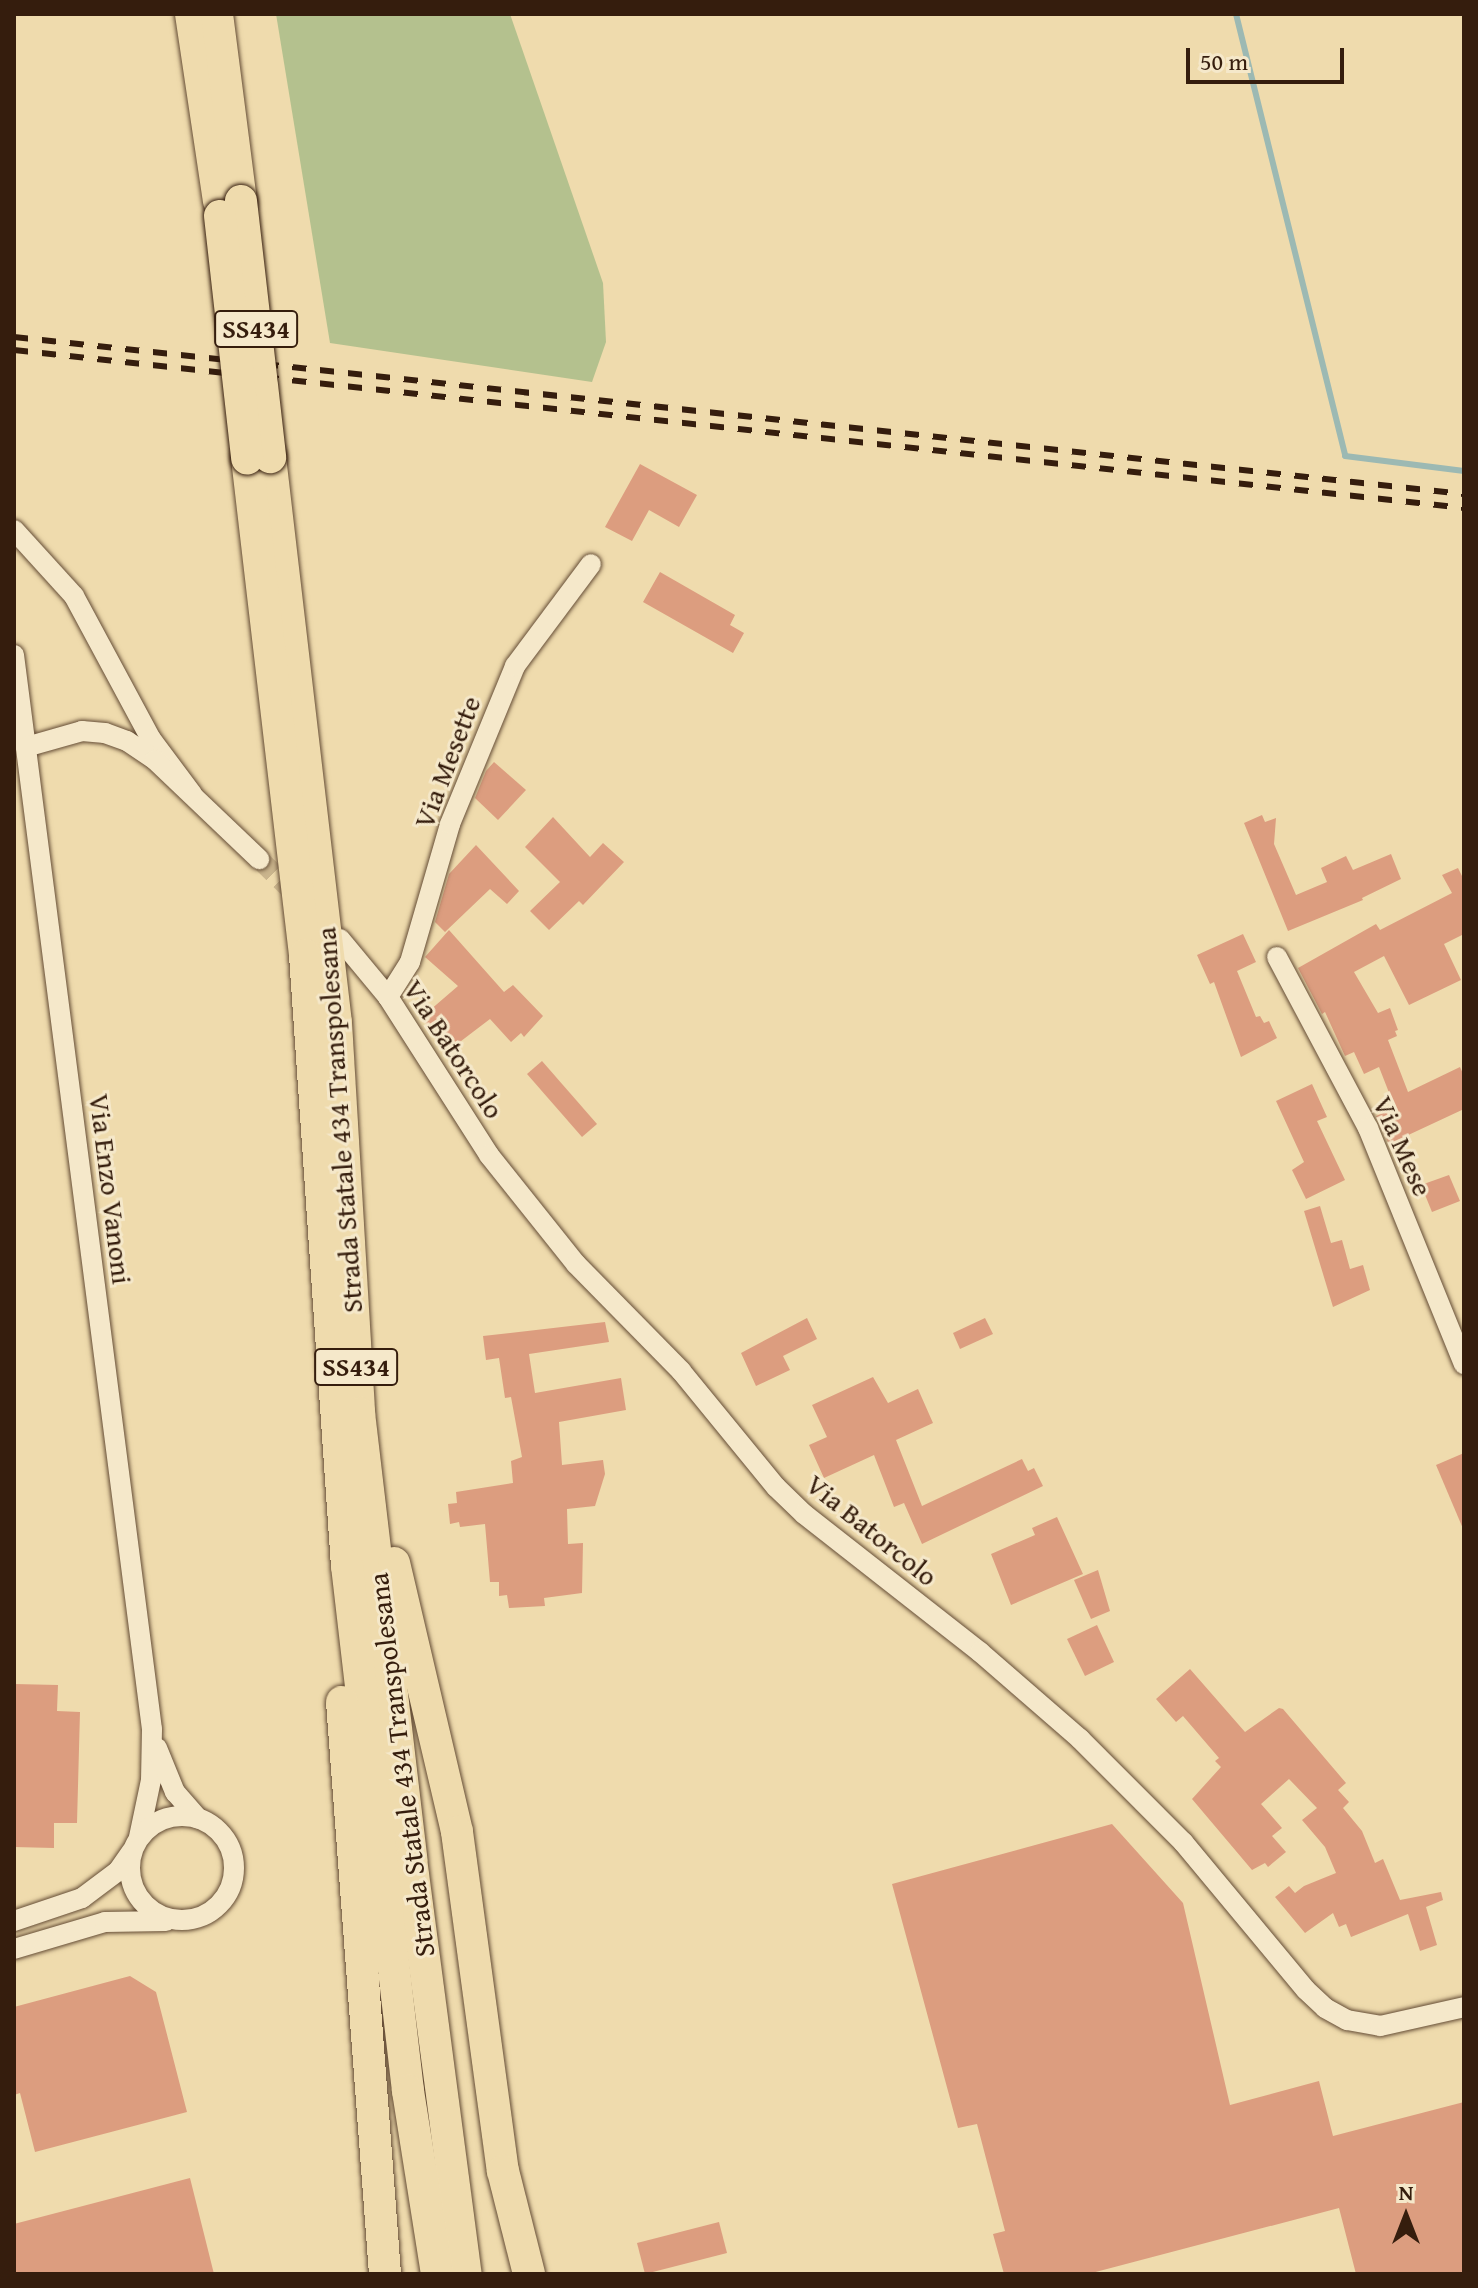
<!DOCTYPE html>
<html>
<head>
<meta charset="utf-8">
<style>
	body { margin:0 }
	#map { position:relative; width:1478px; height:2288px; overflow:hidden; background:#efdbad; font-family:"Gentium Book Plus",serif }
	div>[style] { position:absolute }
	.green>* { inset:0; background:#b4c18e }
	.stream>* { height:6px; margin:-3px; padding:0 3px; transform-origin:3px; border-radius:3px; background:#9cb9b3 }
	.building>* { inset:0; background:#dc9d7f }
	.minor-tunnel>* { height:20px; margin-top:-10px; transform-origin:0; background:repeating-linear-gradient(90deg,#cab58d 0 20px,transparent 0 30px) }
	.roads { filter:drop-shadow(0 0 2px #644c35) drop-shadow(0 0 2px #644c35) }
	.minor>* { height:20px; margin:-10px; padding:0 10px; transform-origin:10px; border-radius:10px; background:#f5e8ca }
	.minor>.ring { margin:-10px; padding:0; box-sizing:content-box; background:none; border:20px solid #f5e8ca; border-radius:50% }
	.trunk>* { height:32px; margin:-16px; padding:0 16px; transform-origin:16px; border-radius:16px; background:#efdbad }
	.rail>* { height:6px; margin-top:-3px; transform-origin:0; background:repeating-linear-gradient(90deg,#351d0d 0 14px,transparent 0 28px) }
	.bridges { filter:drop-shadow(0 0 2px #351d0d) drop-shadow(0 0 2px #351d0d) }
	.trunk-bridge>* { height:32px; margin:-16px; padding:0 16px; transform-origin:16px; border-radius:16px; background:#efdbad }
	span { translate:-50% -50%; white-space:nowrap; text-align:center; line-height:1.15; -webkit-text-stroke:6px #f5e8ca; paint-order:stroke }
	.shield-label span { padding:2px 6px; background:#f5e8ca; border:2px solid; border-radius:6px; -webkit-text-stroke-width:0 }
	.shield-label { font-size:26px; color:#351d0d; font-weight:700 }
	.street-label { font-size:28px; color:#351d0d }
	.frame { position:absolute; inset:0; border:16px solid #351d0d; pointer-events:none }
	.north { position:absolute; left:1366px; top:2176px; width:80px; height:80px; -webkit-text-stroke:6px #f5e8ca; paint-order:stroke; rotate:0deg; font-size:22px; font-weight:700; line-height:32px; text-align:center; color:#351d0d }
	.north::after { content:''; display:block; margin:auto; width:28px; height:36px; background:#351d0d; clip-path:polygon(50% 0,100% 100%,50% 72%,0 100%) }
	.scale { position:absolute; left:1186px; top:48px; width:158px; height:36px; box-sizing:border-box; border:4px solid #351d0d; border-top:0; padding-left:10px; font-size:24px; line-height:28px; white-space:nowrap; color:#351d0d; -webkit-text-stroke:6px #f5e8ca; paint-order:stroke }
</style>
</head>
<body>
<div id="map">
	<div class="green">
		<div style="clip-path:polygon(276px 14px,510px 14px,603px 283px,606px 342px,592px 382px,330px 343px)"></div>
	</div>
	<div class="stream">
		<div style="left:1236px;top:14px;width:455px;rotate:76.1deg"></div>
		<div style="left:1345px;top:456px;width:120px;rotate:7.2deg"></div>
	</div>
	<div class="building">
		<div style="clip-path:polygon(640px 464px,697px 495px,679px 527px,649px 510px,632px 541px,605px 527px)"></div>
		<div style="clip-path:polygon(660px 572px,735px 615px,730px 625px,744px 633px,733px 653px,643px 602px)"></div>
		<div style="clip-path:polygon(494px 762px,526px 790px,498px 820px,475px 798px,486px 771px)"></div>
		<div style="clip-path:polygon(1262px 815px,1265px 822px,1276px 818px,1274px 844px,1296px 895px,1327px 882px,1321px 868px,1346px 856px,1353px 870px,1391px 854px,1401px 879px,1362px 898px,1363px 900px,1288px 931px,1244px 823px)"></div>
		<div style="clip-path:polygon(553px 817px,590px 857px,603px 843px,624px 862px,583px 905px,579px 901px,549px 930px,530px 911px,560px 882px,525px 847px)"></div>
		<div style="clip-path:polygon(476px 845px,519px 891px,507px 904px,490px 889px,445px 932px,435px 922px,449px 874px)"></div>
		<div style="clip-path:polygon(1458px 868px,1464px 880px,1464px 934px,1444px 944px,1461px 980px,1409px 1005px,1384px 956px,1354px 972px,1378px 1013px,1390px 1008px,1398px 1030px,1395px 1031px,1397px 1036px,1388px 1040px,1408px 1092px,1460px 1067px,1464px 1076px,1464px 1109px,1389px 1144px,1376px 1116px,1395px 1108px,1379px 1067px,1364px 1074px,1354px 1052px,1345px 1056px,1325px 1012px,1322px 1014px,1298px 968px,1376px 924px,1380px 930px,1452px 893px,1442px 875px)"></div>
		<div style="clip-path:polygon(449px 930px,504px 992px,513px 985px,543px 1016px,524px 1037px,521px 1033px,511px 1042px,490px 1019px,444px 1054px,422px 1017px,458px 986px,425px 957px)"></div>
		<div style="clip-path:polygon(1243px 934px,1256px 962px,1237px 971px,1256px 1017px,1260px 1016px,1264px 1023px,1269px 1021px,1277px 1038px,1241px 1057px,1214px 982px,1210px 984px,1197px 955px)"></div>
		<div style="clip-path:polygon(542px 1061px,597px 1124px,582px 1137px,527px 1074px)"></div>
		<div style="clip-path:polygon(1312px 1084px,1327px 1117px,1317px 1121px,1345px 1180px,1306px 1199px,1292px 1170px,1304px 1162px,1276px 1101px)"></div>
		<div style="clip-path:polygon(1449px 1175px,1460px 1201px,1432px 1212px,1421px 1185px)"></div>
		<div style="clip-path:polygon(1320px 1206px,1331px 1243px,1342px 1240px,1350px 1269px,1363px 1265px,1370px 1290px,1333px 1307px,1304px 1211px)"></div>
		<div style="clip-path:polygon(807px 1318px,817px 1339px,783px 1356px,790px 1370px,756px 1386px,741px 1353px)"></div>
		<div style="clip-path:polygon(985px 1318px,993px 1334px,960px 1349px,953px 1333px)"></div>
		<div style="clip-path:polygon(605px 1322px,609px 1342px,529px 1354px,535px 1393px,621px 1378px,626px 1410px,559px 1422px,562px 1465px,603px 1460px,605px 1474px,595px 1506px,567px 1509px,568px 1544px,583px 1543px,582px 1593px,544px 1598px,545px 1606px,509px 1608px,507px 1595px,499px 1596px,499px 1582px,490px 1582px,485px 1524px,460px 1527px,459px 1522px,450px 1524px,448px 1504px,457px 1503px,456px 1492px,513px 1483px,511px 1461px,522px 1457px,511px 1397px,505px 1398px,499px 1358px,486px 1360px,483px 1336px)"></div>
		<div style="clip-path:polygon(873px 1377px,888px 1403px,918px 1389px,933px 1423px,896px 1440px,922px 1506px,1022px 1459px,1028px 1471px,1034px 1468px,1043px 1486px,922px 1544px,904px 1503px,894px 1507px,874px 1455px,824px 1478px,809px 1445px,827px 1437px,812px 1405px)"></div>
		<div style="clip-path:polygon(1464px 1453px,1464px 1531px,1436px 1465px)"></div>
		<div style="clip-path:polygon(1057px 1517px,1083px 1574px,1011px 1605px,991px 1554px,1035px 1535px,1032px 1528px)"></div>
		<div style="clip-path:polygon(1098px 1570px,1110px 1611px,1091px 1619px,1074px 1580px)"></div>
		<div style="clip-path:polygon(1097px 1625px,1114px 1662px,1085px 1676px,1067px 1639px)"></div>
		<div style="clip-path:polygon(1190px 1669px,1245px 1732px,1279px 1708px,1283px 1709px,1346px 1783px,1338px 1790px,1349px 1802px,1343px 1808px,1362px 1831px,1375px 1863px,1383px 1859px,1400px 1900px,1441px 1892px,1443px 1900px,1426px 1907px,1437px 1945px,1420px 1951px,1408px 1914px,1351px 1937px,1346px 1924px,1339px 1927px,1333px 1913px,1305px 1933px,1275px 1897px,1289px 1886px,1295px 1893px,1304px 1886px,1336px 1873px,1325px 1847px,1302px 1820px,1317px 1808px,1289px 1779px,1261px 1804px,1282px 1828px,1272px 1836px,1286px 1852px,1268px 1867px,1265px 1863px,1252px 1870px,1192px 1799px,1221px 1767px,1215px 1761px,1219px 1758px,1183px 1716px,1176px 1722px,1156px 1699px)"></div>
		<div style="clip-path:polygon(14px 1684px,58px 1685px,57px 1711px,80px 1712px,77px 1823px,54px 1823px,54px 1848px,14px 1847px)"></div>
		<div style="clip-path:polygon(1112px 1824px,1183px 1903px,1230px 2105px,1319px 2081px,1333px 2136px,1464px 2102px,1464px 2274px,1356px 2274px,1339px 2208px,1088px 2274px,1004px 2274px,993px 2234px,1005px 2231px,977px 2124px,958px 2128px,892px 1884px)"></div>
		<div style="clip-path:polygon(130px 1976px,156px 1992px,187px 2112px,35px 2152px,20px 2093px,14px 2095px,14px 2007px)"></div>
		<div style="clip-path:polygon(190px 2178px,214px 2274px,14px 2274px,14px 2224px)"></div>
		<div style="clip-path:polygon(719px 2222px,727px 2253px,645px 2274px,637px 2243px)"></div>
	</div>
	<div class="minor-tunnel">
		<div style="left:259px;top:859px;width:56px;rotate:44.3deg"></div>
	</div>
	<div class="roads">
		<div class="minor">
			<div style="left:14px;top:530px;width:89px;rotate:47.7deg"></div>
			<div style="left:74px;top:596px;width:162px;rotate:61.7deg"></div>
			<div style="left:151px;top:739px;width:69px;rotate:53.3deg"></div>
			<div style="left:14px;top:655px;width:1083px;rotate:82.68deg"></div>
			<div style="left:152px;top:1729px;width:51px;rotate:91.1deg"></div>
			<div style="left:151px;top:1780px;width:58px;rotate:101.9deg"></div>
			<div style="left:26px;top:747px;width:58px;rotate:-15.9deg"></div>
			<div style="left:82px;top:731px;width:23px;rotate:5deg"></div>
			<div style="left:105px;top:733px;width:23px;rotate:20deg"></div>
			<div style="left:127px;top:741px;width:34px;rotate:34deg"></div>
			<div style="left:155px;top:760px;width:144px;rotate:43.6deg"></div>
			<div style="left:340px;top:939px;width:75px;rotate:50.4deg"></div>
			<div style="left:388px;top:997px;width:188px;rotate:57.4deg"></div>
			<div style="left:489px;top:1155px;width:139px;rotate:51.4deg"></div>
			<div style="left:576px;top:1264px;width:150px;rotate:45.5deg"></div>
			<div style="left:681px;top:1371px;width:150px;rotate:50.7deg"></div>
			<div style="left:776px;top:1487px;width:39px;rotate:44deg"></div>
			<div style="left:804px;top:1514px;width:224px;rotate:38.1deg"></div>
			<div style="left:980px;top:1652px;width:133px;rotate:41deg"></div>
			<div style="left:1080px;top:1739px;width:146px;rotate:45deg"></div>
			<div style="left:1183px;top:1842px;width:192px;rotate:50.3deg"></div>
			<div style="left:1306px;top:1990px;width:26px;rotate:43deg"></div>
			<div style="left:1325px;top:2008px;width:25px;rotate:29deg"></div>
			<div style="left:1347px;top:2020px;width:34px;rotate:10deg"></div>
			<div style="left:1380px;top:2026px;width:86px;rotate:-12.7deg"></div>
			<div style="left:1277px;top:957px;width:194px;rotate:62deg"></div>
			<div style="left:1368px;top:1128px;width:255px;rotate:67.9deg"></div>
			<div style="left:388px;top:997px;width:41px;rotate:-57.8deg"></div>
			<div style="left:410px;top:962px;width:144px;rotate:-73.8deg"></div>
			<div style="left:450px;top:824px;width:171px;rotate:-67.6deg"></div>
			<div style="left:515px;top:666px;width:127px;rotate:-53.3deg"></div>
			<div style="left:157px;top:1748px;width:48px;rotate:67.8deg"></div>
			<div style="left:175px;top:1792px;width:35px;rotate:49deg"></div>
			<div class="ring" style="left:130px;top:1816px;width:84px;height:84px"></div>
			<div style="left:14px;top:1921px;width:72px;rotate:-18.7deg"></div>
			<div style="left:82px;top:1898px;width:45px;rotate:-36.9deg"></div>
			<div style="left:118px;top:1871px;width:24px;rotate:-55deg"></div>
			<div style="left:14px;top:1949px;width:95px;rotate:-16.5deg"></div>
			<div style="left:105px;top:1922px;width:61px;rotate:-0.9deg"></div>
		</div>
		<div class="trunk">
			<div style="left:191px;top:14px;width:189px;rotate:81.5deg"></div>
			<div style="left:217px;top:14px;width:189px;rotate:82.7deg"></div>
			<div style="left:270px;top:457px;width:570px;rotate:83.35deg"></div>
			<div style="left:336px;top:1023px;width:391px;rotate:86.6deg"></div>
			<div style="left:359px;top:1413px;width:449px;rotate:83.3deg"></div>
			<div style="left:411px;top:1859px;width:419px;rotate:82.5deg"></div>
			<div style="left:247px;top:458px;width:500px;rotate:83.34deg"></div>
			<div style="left:305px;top:955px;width:612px;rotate:86.07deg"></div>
			<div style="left:347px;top:1566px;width:529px;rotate:83.37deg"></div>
			<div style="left:408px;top:2091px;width:185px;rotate:81deg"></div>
			<div style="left:394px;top:1563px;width:276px;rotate:76.8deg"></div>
			<div style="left:457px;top:1832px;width:342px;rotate:82.3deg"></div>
			<div style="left:503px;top:2171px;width:106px;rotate:75.8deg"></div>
			<div style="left:342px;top:1702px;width:574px;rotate:85.7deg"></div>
		</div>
	</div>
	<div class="rail">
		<div style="left:14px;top:337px;width:1458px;rotate:6.18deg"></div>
		<div style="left:14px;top:350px;width:1459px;rotate:6.22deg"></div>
	</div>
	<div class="bridges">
		<div class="trunk-bridge">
			<div style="left:241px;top:201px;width:258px;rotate:83.5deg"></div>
			<div style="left:220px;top:216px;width:244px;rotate:83.6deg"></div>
		</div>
	</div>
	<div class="shield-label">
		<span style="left:256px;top:329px">SS434</span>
		<span style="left:356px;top:1367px">SS434</span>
	</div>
	<div class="street-label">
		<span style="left:447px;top:762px;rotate:-69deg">Via Mesette</span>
		<span style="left:454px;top:1049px;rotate:57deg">Via Batorcolo</span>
		<span style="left:339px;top:1120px;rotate:-94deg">Strada Statale 434 Transpolesana</span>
		<span style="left:1403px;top:1146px;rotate:66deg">Via Mese</span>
		<span style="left:111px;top:1189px;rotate:83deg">Via Enzo Vanoni</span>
		<span style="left:872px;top:1530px;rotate:39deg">Via Batorcolo</span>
		<span style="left:401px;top:1765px;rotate:-97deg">Strada Statale 434 Transpolesana</span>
	</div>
	<div class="frame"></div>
	<div class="north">N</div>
	<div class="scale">50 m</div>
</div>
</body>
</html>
